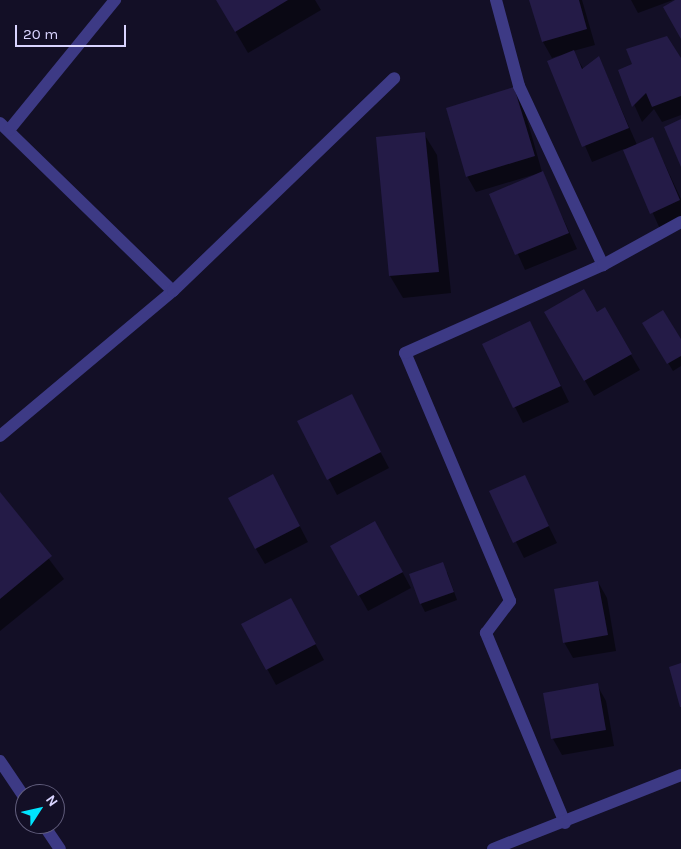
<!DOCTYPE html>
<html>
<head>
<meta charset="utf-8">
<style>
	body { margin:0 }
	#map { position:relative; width:681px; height:849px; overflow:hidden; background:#130f26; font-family:Karla,sans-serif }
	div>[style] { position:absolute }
	.shadow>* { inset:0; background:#0007 }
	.building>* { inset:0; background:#241b47 }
	.minor>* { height:12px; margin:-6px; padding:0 6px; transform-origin:6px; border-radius:6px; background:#3d3a85 }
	span { translate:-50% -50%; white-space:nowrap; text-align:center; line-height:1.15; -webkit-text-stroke:5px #130f26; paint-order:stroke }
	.north { position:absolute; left:15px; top:784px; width:50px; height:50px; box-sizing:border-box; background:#130f26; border:1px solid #625e7d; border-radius:50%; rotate:55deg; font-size:14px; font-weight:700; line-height:20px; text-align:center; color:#d9d4ff }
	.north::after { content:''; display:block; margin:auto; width:18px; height:22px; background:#00e5ff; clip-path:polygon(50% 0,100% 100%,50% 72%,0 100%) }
	.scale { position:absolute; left:15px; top:25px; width:111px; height:22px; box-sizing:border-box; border:2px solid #d9d4ff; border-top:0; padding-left:6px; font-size:15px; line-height:18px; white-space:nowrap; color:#d9d4ff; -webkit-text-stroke:4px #130f26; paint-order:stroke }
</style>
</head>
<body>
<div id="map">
	<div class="shadow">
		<div style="clip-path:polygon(217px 0,315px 0,321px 10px,248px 53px)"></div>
		<div style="clip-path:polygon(530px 0,582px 0,595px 45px,573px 51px,584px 70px,599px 58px,637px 145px,653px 139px,681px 199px,681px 219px,660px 229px,624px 149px,592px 162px,549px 62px,561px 55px,552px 58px,543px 42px)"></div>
		<div style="clip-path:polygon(631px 0,673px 0,638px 13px)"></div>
		<div style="clip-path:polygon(681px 61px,681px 115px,662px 122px,654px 109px,642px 122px,619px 71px)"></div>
		<div style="clip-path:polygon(514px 89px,523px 105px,542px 172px,577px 249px,525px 270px,491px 194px,536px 174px,476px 192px,467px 176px)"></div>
		<div style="clip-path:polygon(424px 134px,437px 155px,451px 293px,403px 298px,390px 276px)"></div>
		<div style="clip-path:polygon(604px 309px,640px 370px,594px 396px,545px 313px,596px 313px)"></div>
		<div style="clip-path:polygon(530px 323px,569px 402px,523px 423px,484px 345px)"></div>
		<div style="clip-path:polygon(644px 323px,681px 342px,681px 366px,673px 371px)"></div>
		<div style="clip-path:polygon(358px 410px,389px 468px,337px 495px,299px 422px)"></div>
		<div style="clip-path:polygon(524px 476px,557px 543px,524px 558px,491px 492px)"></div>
		<div style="clip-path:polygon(282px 492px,308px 542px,265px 564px,256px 549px)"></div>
		<div style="clip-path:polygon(0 494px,64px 579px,0 631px)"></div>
		<div style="clip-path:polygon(384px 538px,411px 588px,368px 611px,359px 595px)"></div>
		<div style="clip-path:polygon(447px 572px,457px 600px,425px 612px,421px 604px)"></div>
		<div style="clip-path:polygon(598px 582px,607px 598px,616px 651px,573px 658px,564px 642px)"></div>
		<div style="clip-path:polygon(300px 616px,324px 660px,276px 685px,243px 625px)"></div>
		<div style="clip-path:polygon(597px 685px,606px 701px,614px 746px,562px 755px,553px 739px,544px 694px)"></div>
	</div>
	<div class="building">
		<div style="clip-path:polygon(216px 0,288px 0,235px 32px)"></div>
		<div style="clip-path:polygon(529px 0,579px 0,587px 29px,542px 42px)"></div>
		<div style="clip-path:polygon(675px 0,681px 0,681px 39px,663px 7px)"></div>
		<div style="clip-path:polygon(667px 36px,681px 58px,681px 96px,652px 107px,646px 93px,632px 107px,618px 70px,632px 64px,626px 49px)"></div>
		<div style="clip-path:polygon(574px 50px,582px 69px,599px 56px,629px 128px,582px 147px,547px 61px)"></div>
		<div style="clip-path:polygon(514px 87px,535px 156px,466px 177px,446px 108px)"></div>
		<div style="clip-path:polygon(681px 119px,681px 167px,664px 127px)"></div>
		<div style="clip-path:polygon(425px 132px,439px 272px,389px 276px,376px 137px)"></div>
		<div style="clip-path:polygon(653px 137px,680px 200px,650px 214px,623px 150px)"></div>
		<div style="clip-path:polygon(543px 171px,569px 233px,515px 255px,489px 194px)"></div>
		<div style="clip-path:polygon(584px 289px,597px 312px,605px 307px,632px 354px,584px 381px,544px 312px)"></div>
		<div style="clip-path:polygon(663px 310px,681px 339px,681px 356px,667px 364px,642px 323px)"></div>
		<div style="clip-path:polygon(530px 321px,561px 386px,513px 408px,482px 344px)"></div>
		<div style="clip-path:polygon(352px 394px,381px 452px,327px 480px,297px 421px)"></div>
		<div style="clip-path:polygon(273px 474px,300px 526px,255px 549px,228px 498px)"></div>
		<div style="clip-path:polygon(525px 475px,549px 526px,513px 543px,489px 491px)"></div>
		<div style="clip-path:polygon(0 492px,52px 556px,0 599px)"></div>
		<div style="clip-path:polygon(375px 521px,403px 572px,358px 596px,330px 546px)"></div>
		<div style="clip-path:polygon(443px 562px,454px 592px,420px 604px,409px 574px)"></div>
		<div style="clip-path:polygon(598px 581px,608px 635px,563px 643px,554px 589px)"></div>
		<div style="clip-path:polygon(291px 598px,316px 644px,266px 670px,241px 624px)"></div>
		<div style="clip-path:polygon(681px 663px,681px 707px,680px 707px,669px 667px)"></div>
		<div style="clip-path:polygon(598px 683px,606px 730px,551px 739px,543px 693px)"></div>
	</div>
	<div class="minor">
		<div style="left:496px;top:0;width:89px;rotate:75deg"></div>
		<div style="left:519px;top:86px;width:198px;rotate:64.9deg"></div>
		<div style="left:0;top:123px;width:241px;rotate:44.2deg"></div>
		<div style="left:9px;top:130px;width:168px;rotate:-50.8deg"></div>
		<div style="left:0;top:436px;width:226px;rotate:-40deg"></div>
		<div style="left:173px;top:291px;width:307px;rotate:-43.9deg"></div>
		<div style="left:0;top:761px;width:45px;rotate:56deg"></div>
		<div style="left:565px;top:823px;width:206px;rotate:-112.6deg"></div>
		<div style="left:486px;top:633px;width:40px;rotate:-53deg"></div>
		<div style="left:510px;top:601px;width:269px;rotate:-112.9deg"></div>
		<div style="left:405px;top:353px;width:217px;rotate:-24deg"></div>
		<div style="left:603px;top:265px;width:89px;rotate:-28.9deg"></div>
		<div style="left:43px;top:824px;width:30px;rotate:56deg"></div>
		<div style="left:493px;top:849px;width:202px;rotate:-21.5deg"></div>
	</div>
	<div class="north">N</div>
	<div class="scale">20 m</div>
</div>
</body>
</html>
